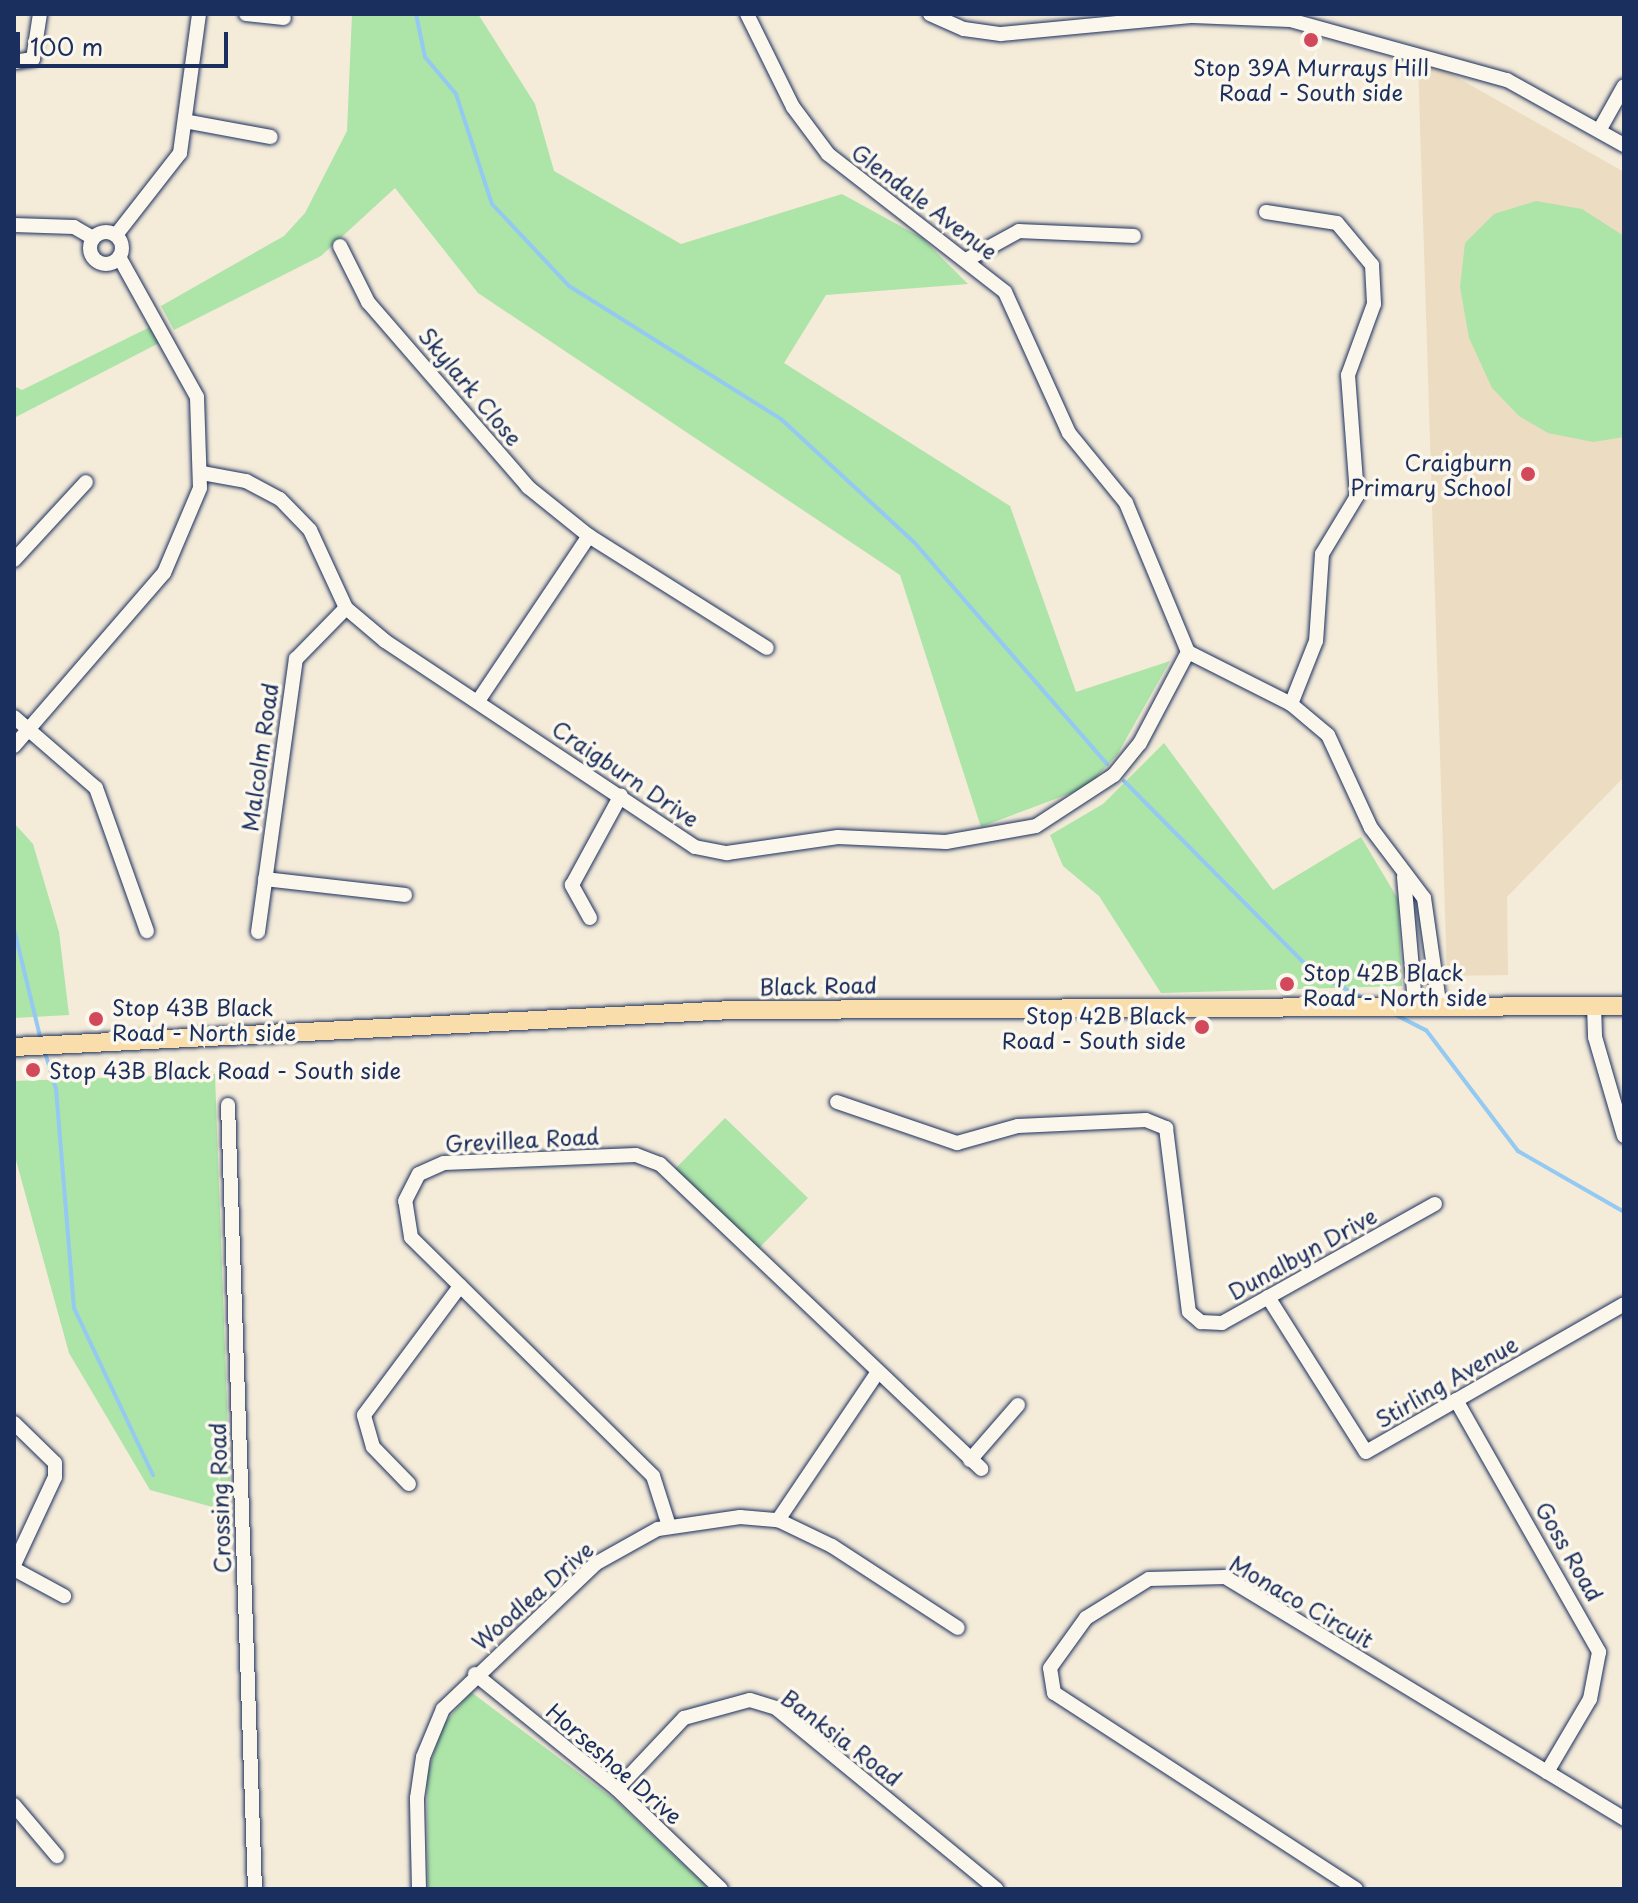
<!DOCTYPE html>
<html>
<head>
<meta charset="utf-8">
<style>
	body { margin:0 }
	#map { position:relative; width:1638px; height:1903px; overflow:hidden; background:#f4ebd9; font-family:"Playpen Sans",sans-serif }
	div>[style] { position:absolute }
	.built>* { inset:0; background:#ecddc2 }
	.green>* { inset:0; background:#ade4a8 }
	.stream>* { height:4px; margin:-2px; padding:0 2px; transform-origin:2px; border-radius:2px; background:#94c9f2 }
	.roads { filter:drop-shadow(0 0 2px #1b2f5e) drop-shadow(0 0 2px #1b2f5e) }
	.minor>* { height:14px; margin:-7px; padding:0 7px; transform-origin:7px; border-radius:7px; background:#fbf7ec }
	.minor>.ring { margin:-7px; padding:0; box-sizing:content-box; background:none; border:14px solid #fbf7ec; border-radius:50% }
	.major>* { height:18px; margin:-9px; padding:0 9px; transform-origin:9px; border-radius:9px; background:#f9deab }
	.dots>* { width:22px; height:22px; translate:-50% -50%; box-sizing:border-box; border:4px solid #fbf7ec; border-radius:50% }
	span { translate:-50% -50%; white-space:nowrap; text-align:center; line-height:1.15; -webkit-text-stroke:7px #fbf7ec; paint-order:stroke }
	.poi-label { font-size:22px; color:#1b2f5e }
	.right { translate:-100% -50%; text-align:right }
	.left { translate:0 -50%; text-align:left }
	.street-label { font-size:22px; color:#1b2f5e }
	.frame { position:absolute; inset:0; border:16px solid #1b2f5e; pointer-events:none }
	.scale { position:absolute; left:16px; top:32px; width:212px; height:36px; box-sizing:border-box; border:4px solid #1b2f5e; border-top:0; padding-left:10px; font-size:24px; line-height:28px; white-space:nowrap; color:#1b2f5e; -webkit-text-stroke:6px #fbf7ec; paint-order:stroke }
</style>
</head>
<body>
<div id="map">
	<div class="built">
		<div style="clip-path:polygon(1418px 62px,1444px 70px,1624px 172px,1624px 777px,1507px 897px,1508px 975px,1447px 976px)"></div>
	</div>
	<div class="green">
		<div style="clip-path:polygon(352px 14px,478px 14px,535px 104px,554px 171px,681px 244px,842px 194px,922px 238px,968px 284px,826px 295px,784px 363px,1010px 506px,1076px 692px,1170px 661px,1117px 755px,1087px 787px,981px 827px,900px 575px,478px 293px,395px 188px,321px 256px,174px 330px,161px 306px,284px 236px,305px 213px,347px 131px)"></div>
		<div style="clip-path:polygon(1536px 201px,1582px 209px,1624px 236px,1624px 437px,1593px 442px,1548px 433px,1519px 416px,1492px 388px,1469px 338px,1460px 287px,1465px 243px,1494px 214px)"></div>
		<div style="clip-path:polygon(150px 327px,159px 343px,14px 418px,14px 386px,22px 390px)"></div>
		<div style="clip-path:polygon(1164px 743px,1273px 890px,1361px 837px,1398px 899px,1402px 986px,1161px 993px,1099px 896px,1063px 866px,1050px 835px,1103px 804px)"></div>
		<div style="clip-path:polygon(14px 823px,33px 844px,59px 932px,69px 1015px,14px 1018px)"></div>
		<div style="clip-path:polygon(215px 1074px,215px 1075px,231px 1512px,150px 1490px,69px 1353px,14px 1153px,14px 1081px)"></div>
		<div style="clip-path:polygon(725px 1118px,808px 1198px,758px 1249px,675px 1169px)"></div>
		<div style="clip-path:polygon(471px 1692px,615px 1800px,709px 1889px,428px 1889px,427px 1775px,443px 1725px)"></div>
	</div>
	<div class="stream">
		<div style="left:416px;top:14px;width:44px;rotate:78.2deg"></div>
		<div style="left:425px;top:57px;width:48px;rotate:50deg"></div>
		<div style="left:456px;top:94px;width:116px;rotate:71.9deg"></div>
		<div style="left:492px;top:204px;width:112px;rotate:46.8deg"></div>
		<div style="left:569px;top:286px;width:250px;rotate:32.1deg"></div>
		<div style="left:781px;top:419px;width:181px;rotate:42.8deg"></div>
		<div style="left:914px;top:542px;width:294px;rotate:49deg"></div>
		<div style="left:1124px;top:781px;width:270px;rotate:45.3deg"></div>
		<div style="left:1314px;top:973px;width:57px;rotate:27deg"></div>
		<div style="left:14px;top:929px;width:115px;rotate:76.4deg"></div>
		<div style="left:1394px;top:1014px;width:36px;rotate:27deg"></div>
		<div style="left:1426px;top:1030px;width:152px;rotate:52.8deg"></div>
		<div style="left:1518px;top:1151px;width:122px;rotate:29.9deg"></div>
		<div style="left:44px;top:1049px;width:42px;rotate:73.3deg"></div>
		<div style="left:56px;top:1089px;width:220px;rotate:85.3deg"></div>
		<div style="left:74px;top:1308px;width:185px;rotate:64.7deg"></div>
	</div>
	<div class="roads">
		<div class="minor">
			<div style="left:246px;top:14px;width:38px;rotate:6deg"></div>
			<div style="left:747px;top:14px;width:104px;rotate:63.7deg"></div>
			<div style="left:793px;top:107px;width:59px;rotate:53.3deg"></div>
			<div style="left:828px;top:154px;width:224px;rotate:37.9deg"></div>
			<div style="left:1005px;top:292px;width:155px;rotate:65.6deg"></div>
			<div style="left:1069px;top:433px;width:90px;rotate:50.8deg"></div>
			<div style="left:1126px;top:503px;width:161px;rotate:67.4deg"></div>
			<div style="left:1188px;top:652px;width:115px;rotate:26.8deg"></div>
			<div style="left:1291px;top:704px;width:48px;rotate:40deg"></div>
			<div style="left:1328px;top:735px;width:102px;rotate:65.2deg"></div>
			<div style="left:1371px;top:828px;width:88px;rotate:52.9deg"></div>
			<div style="left:1424px;top:898px;width:105px;rotate:81.8deg"></div>
			<div style="left:930px;top:14px;width:37px;rotate:24deg"></div>
			<div style="left:964px;top:29px;width:37px;rotate:8deg"></div>
			<div style="left:1001px;top:34px;width:193px;rotate:-5.4deg"></div>
			<div style="left:1193px;top:16px;width:97px;rotate:2.4deg"></div>
			<div style="left:1290px;top:20px;width:225px;rotate:15.5deg"></div>
			<div style="left:1507px;top:80px;width:134px;rotate:29.1deg"></div>
			<div style="left:14px;top:62px;width:19px;rotate:-9deg"></div>
			<div style="left:33px;top:59px;width:46px;rotate:-81.2deg"></div>
			<div style="left:189px;top:122px;width:83px;rotate:10.4deg"></div>
			<div style="left:1600px;top:129px;width:49px;rotate:-60.8deg"></div>
			<div style="left:1266px;top:212px;width:72px;rotate:8.8deg"></div>
			<div style="left:1337px;top:223px;width:55px;rotate:50.2deg"></div>
			<div style="left:1372px;top:265px;width:39px;rotate:87deg"></div>
			<div style="left:1374px;top:304px;width:76px;rotate:110.1deg"></div>
			<div style="left:1348px;top:375px;width:121px;rotate:85.7deg"></div>
			<div style="left:1357px;top:496px;width:68px;rotate:121.1deg"></div>
			<div style="left:1322px;top:554px;width:87px;rotate:93.9deg"></div>
			<div style="left:1316px;top:641px;width:68px;rotate:111.6deg"></div>
			<div style="left:14px;top:225px;width:60px;rotate:1.9deg"></div>
			<div style="left:74px;top:227px;width:22px;rotate:30deg"></div>
			<div class="ring" style="left:90px;top:232px;width:18px;height:18px"></div>
			<div style="left:116px;top:235px;width:104px;rotate:-52deg"></div>
			<div style="left:180px;top:153px;width:140px;rotate:-82.2deg"></div>
			<div style="left:340px;top:246px;width:63px;rotate:63.4deg"></div>
			<div style="left:368px;top:302px;width:245px;rotate:49.1deg"></div>
			<div style="left:528px;top:487px;width:78px;rotate:38.8deg"></div>
			<div style="left:589px;top:536px;width:210px;rotate:32.2deg"></div>
			<div style="left:968px;top:259px;width:58px;rotate:-28.8deg"></div>
			<div style="left:1019px;top:231px;width:115px;rotate:2.5deg"></div>
			<div style="left:202px;top:473px;width:45px;rotate:10.3deg"></div>
			<div style="left:246px;top:481px;width:38px;rotate:28deg"></div>
			<div style="left:280px;top:499px;width:43px;rotate:45.9deg"></div>
			<div style="left:310px;top:530px;width:86px;rotate:65.2deg"></div>
			<div style="left:346px;top:608px;width:51px;rotate:40.2deg"></div>
			<div style="left:385px;top:641px;width:372px;rotate:33.6deg"></div>
			<div style="left:695px;top:847px;width:33px;rotate:11deg"></div>
			<div style="left:727px;top:853px;width:112px;rotate:-8.2deg"></div>
			<div style="left:838px;top:837px;width:108px;rotate:2.7deg"></div>
			<div style="left:946px;top:842px;width:91px;rotate:-10.1deg"></div>
			<div style="left:1036px;top:826px;width:93px;rotate:-33.2deg"></div>
			<div style="left:1114px;top:775px;width:41px;rotate:-50.9deg"></div>
			<div style="left:1140px;top:743px;width:103px;rotate:-62.2deg"></div>
			<div style="left:14px;top:560px;width:106px;rotate:-47.3deg"></div>
			<div style="left:478px;top:701px;width:199px;rotate:-56.1deg"></div>
			<div style="left:14px;top:717px;width:108px;rotate:40.9deg"></div>
			<div style="left:96px;top:788px;width:152px;rotate:70.4deg"></div>
			<div style="left:14px;top:746px;width:229px;rotate:-49.1deg"></div>
			<div style="left:164px;top:573px;width:92px;rotate:-67deg"></div>
			<div style="left:200px;top:488px;width:91px;rotate:-91.9deg"></div>
			<div style="left:197px;top:397px;width:160px;rotate:-119.1deg"></div>
			<div style="left:1404px;top:877px;width:125px;rotate:85deg"></div>
			<div style="left:265px;top:879px;width:141px;rotate:6.5deg"></div>
			<div style="left:590px;top:918px;width:38px;rotate:-119deg"></div>
			<div style="left:572px;top:885px;width:102px;rotate:-61.4deg"></div>
			<div style="left:258px;top:932px;width:276px;rotate:-82.1deg"></div>
			<div style="left:296px;top:659px;width:71px;rotate:-45.6deg"></div>
			<div style="left:1594px;top:1006px;width:31px;rotate:88deg"></div>
			<div style="left:1595px;top:1037px;width:103px;rotate:73.7deg"></div>
			<div style="left:837px;top:1102px;width:127px;rotate:18.9deg"></div>
			<div style="left:957px;top:1143px;width:63px;rotate:-15.6deg"></div>
			<div style="left:1018px;top:1126px;width:128px;rotate:-2.7deg"></div>
			<div style="left:1146px;top:1120px;width:22px;rotate:22deg"></div>
			<div style="left:1166px;top:1128px;width:185px;rotate:82.9deg"></div>
			<div style="left:1189px;top:1312px;width:16px;rotate:40deg"></div>
			<div style="left:1201px;top:1322px;width:21px;rotate:3deg"></div>
			<div style="left:1222px;top:1323px;width:244px;rotate:-29.2deg"></div>
			<div style="left:228px;top:1105px;width:784px;rotate:88.03deg"></div>
			<div style="left:1268px;top:1297px;width:183px;rotate:57.7deg"></div>
			<div style="left:1366px;top:1452px;width:297px;rotate:-29.8deg"></div>
			<div style="left:1456px;top:1400px;width:290px;rotate:60.4deg"></div>
			<div style="left:1599px;top:1652px;width:48px;rotate:100.8deg"></div>
			<div style="left:1590px;top:1699px;width:85px;rotate:120.5deg"></div>
			<div style="left:14px;top:1423px;width:57px;rotate:44.3deg"></div>
			<div style="left:55px;top:1463px;width:14px;rotate:90deg"></div>
			<div style="left:55px;top:1477px;width:97px;rotate:115deg"></div>
			<div style="left:970px;top:1460px;width:73px;rotate:-48.9deg"></div>
			<div style="left:409px;top:1484px;width:52px;rotate:-134.2deg"></div>
			<div style="left:373px;top:1447px;width:33px;rotate:-106deg"></div>
			<div style="left:364px;top:1415px;width:161px;rotate:-53.3deg"></div>
			<div style="left:778px;top:1520px;width:174px;rotate:-56deg"></div>
			<div style="left:669px;top:1526px;width:52px;rotate:-107.7deg"></div>
			<div style="left:653px;top:1476px;width:340px;rotate:-135.4deg"></div>
			<div style="left:411px;top:1237px;width:36px;rotate:-99deg"></div>
			<div style="left:405px;top:1201px;width:30px;rotate:-63deg"></div>
			<div style="left:419px;top:1174px;width:27px;rotate:-24deg"></div>
			<div style="left:444px;top:1163px;width:192px;rotate:-2.4deg"></div>
			<div style="left:636px;top:1155px;width:26px;rotate:21deg"></div>
			<div style="left:660px;top:1164px;width:443px;rotate:43.5deg"></div>
			<div style="left:14px;top:1569px;width:57px;rotate:28.4deg"></div>
			<div style="left:475px;top:1674px;width:183px;rotate:39deg"></div>
			<div style="left:617px;top:1789px;width:144px;rotate:43.9deg"></div>
			<div style="left:617px;top:1789px;width:98px;rotate:-46.7deg"></div>
			<div style="left:684px;top:1718px;width:68px;rotate:-15.3deg"></div>
			<div style="left:750px;top:1700px;width:27px;rotate:17deg"></div>
			<div style="left:776px;top:1708px;width:285px;rotate:39.4deg"></div>
			<div style="left:14px;top:1805px;width:67px;rotate:49.9deg"></div>
			<div style="left:419px;top:1889px;width:91px;rotate:-91.3deg"></div>
			<div style="left:417px;top:1798px;width:41px;rotate:-81.7deg"></div>
			<div style="left:423px;top:1757px;width:52px;rotate:-67.4deg"></div>
			<div style="left:443px;top:1709px;width:210px;rotate:-43.6deg"></div>
			<div style="left:595px;top:1564px;width:72px;rotate:-29.1deg"></div>
			<div style="left:658px;top:1529px;width:83px;rotate:-8.3deg"></div>
			<div style="left:740px;top:1517px;width:38px;rotate:5deg"></div>
			<div style="left:778px;top:1520px;width:60px;rotate:25.7deg"></div>
			<div style="left:832px;top:1546px;width:150px;rotate:33.1deg"></div>
			<div style="left:1356px;top:1889px;width:360px;rotate:-147deg"></div>
			<div style="left:1054px;top:1693px;width:25px;rotate:-99deg"></div>
			<div style="left:1050px;top:1668px;width:62px;rotate:-54.2deg"></div>
			<div style="left:1086px;top:1618px;width:74px;rotate:-31.8deg"></div>
			<div style="left:1149px;top:1579px;width:76px;rotate:-1.5deg"></div>
			<div style="left:1225px;top:1577px;width:467px;rotate:31.2deg"></div>
		</div>
		<div class="major">
			<div style="left:14px;top:1047px;width:720px;rotate:-2.95deg"></div>
			<div style="left:733px;top:1010px;width:891px;rotate:-0.26deg"></div>
		</div>
	</div>
	<div class="dots">
		<div style="left:1311px;top:40px;background:#d1495b"></div>
		<div style="left:1528px;top:474px;background:#d1495b"></div>
		<div style="left:1287px;top:984px;background:#d1495b"></div>
		<div style="left:96px;top:1019px;background:#d1495b"></div>
		<div style="left:1202px;top:1027px;background:#d1495b"></div>
		<div style="left:33px;top:1070px;background:#d1495b"></div>
	</div>
	<div class="poi-label">
		<span style="left:1311px;top:79px">Stop 39A Murrays Hill<br>Road - South side</span>
		<span class="right" style="left:1512px;top:474px">Craigburn<br>Primary School</span>
		<span class="left" style="left:1303px;top:984px">Stop 42B Black<br>Road - North side</span>
		<span class="left" style="left:112px;top:1019px">Stop 43B Black<br>Road - North side</span>
		<span class="right" style="left:1186px;top:1027px">Stop 42B Black<br>Road - South side</span>
		<span class="left" style="left:49px;top:1070px">Stop 43B Black Road - South side</span>
	</div>
	<div class="street-label">
		<span style="left:925px;top:201px;rotate:37deg">Glendale Avenue</span>
		<span style="left:471px;top:386px;rotate:50deg">Skylark Close</span>
		<span style="left:259px;top:757px;rotate:-82deg">Malcolm Road</span>
		<span style="left:626px;top:773px;rotate:34deg">Craigburn Drive</span>
		<span style="left:818px;top:985px;rotate:-1deg">Black Road</span>
		<span style="left:522px;top:1139px;rotate:-3deg">Grevillea Road</span>
		<span style="left:1302px;top:1253px;rotate:-29deg">Dunalbyn Drive</span>
		<span style="left:1446px;top:1381px;rotate:-30deg">Stirling Avenue</span>
		<span style="left:219px;top:1498px;rotate:-92deg">Crossing Road</span>
		<span style="left:1570px;top:1551px;rotate:60deg">Goss Road</span>
		<span style="left:532px;top:1595px;rotate:-41deg">Woodlea Drive</span>
		<span style="left:1302px;top:1601px;rotate:30deg">Monaco Circuit</span>
		<span style="left:842px;top:1737px;rotate:37deg">Banksia Road</span>
		<span style="left:615px;top:1763px;rotate:41deg">Horseshoe Drive</span>
	</div>
	<div class="frame"></div>
	<div class="scale">100 m</div>
</div>
</body>
</html>
